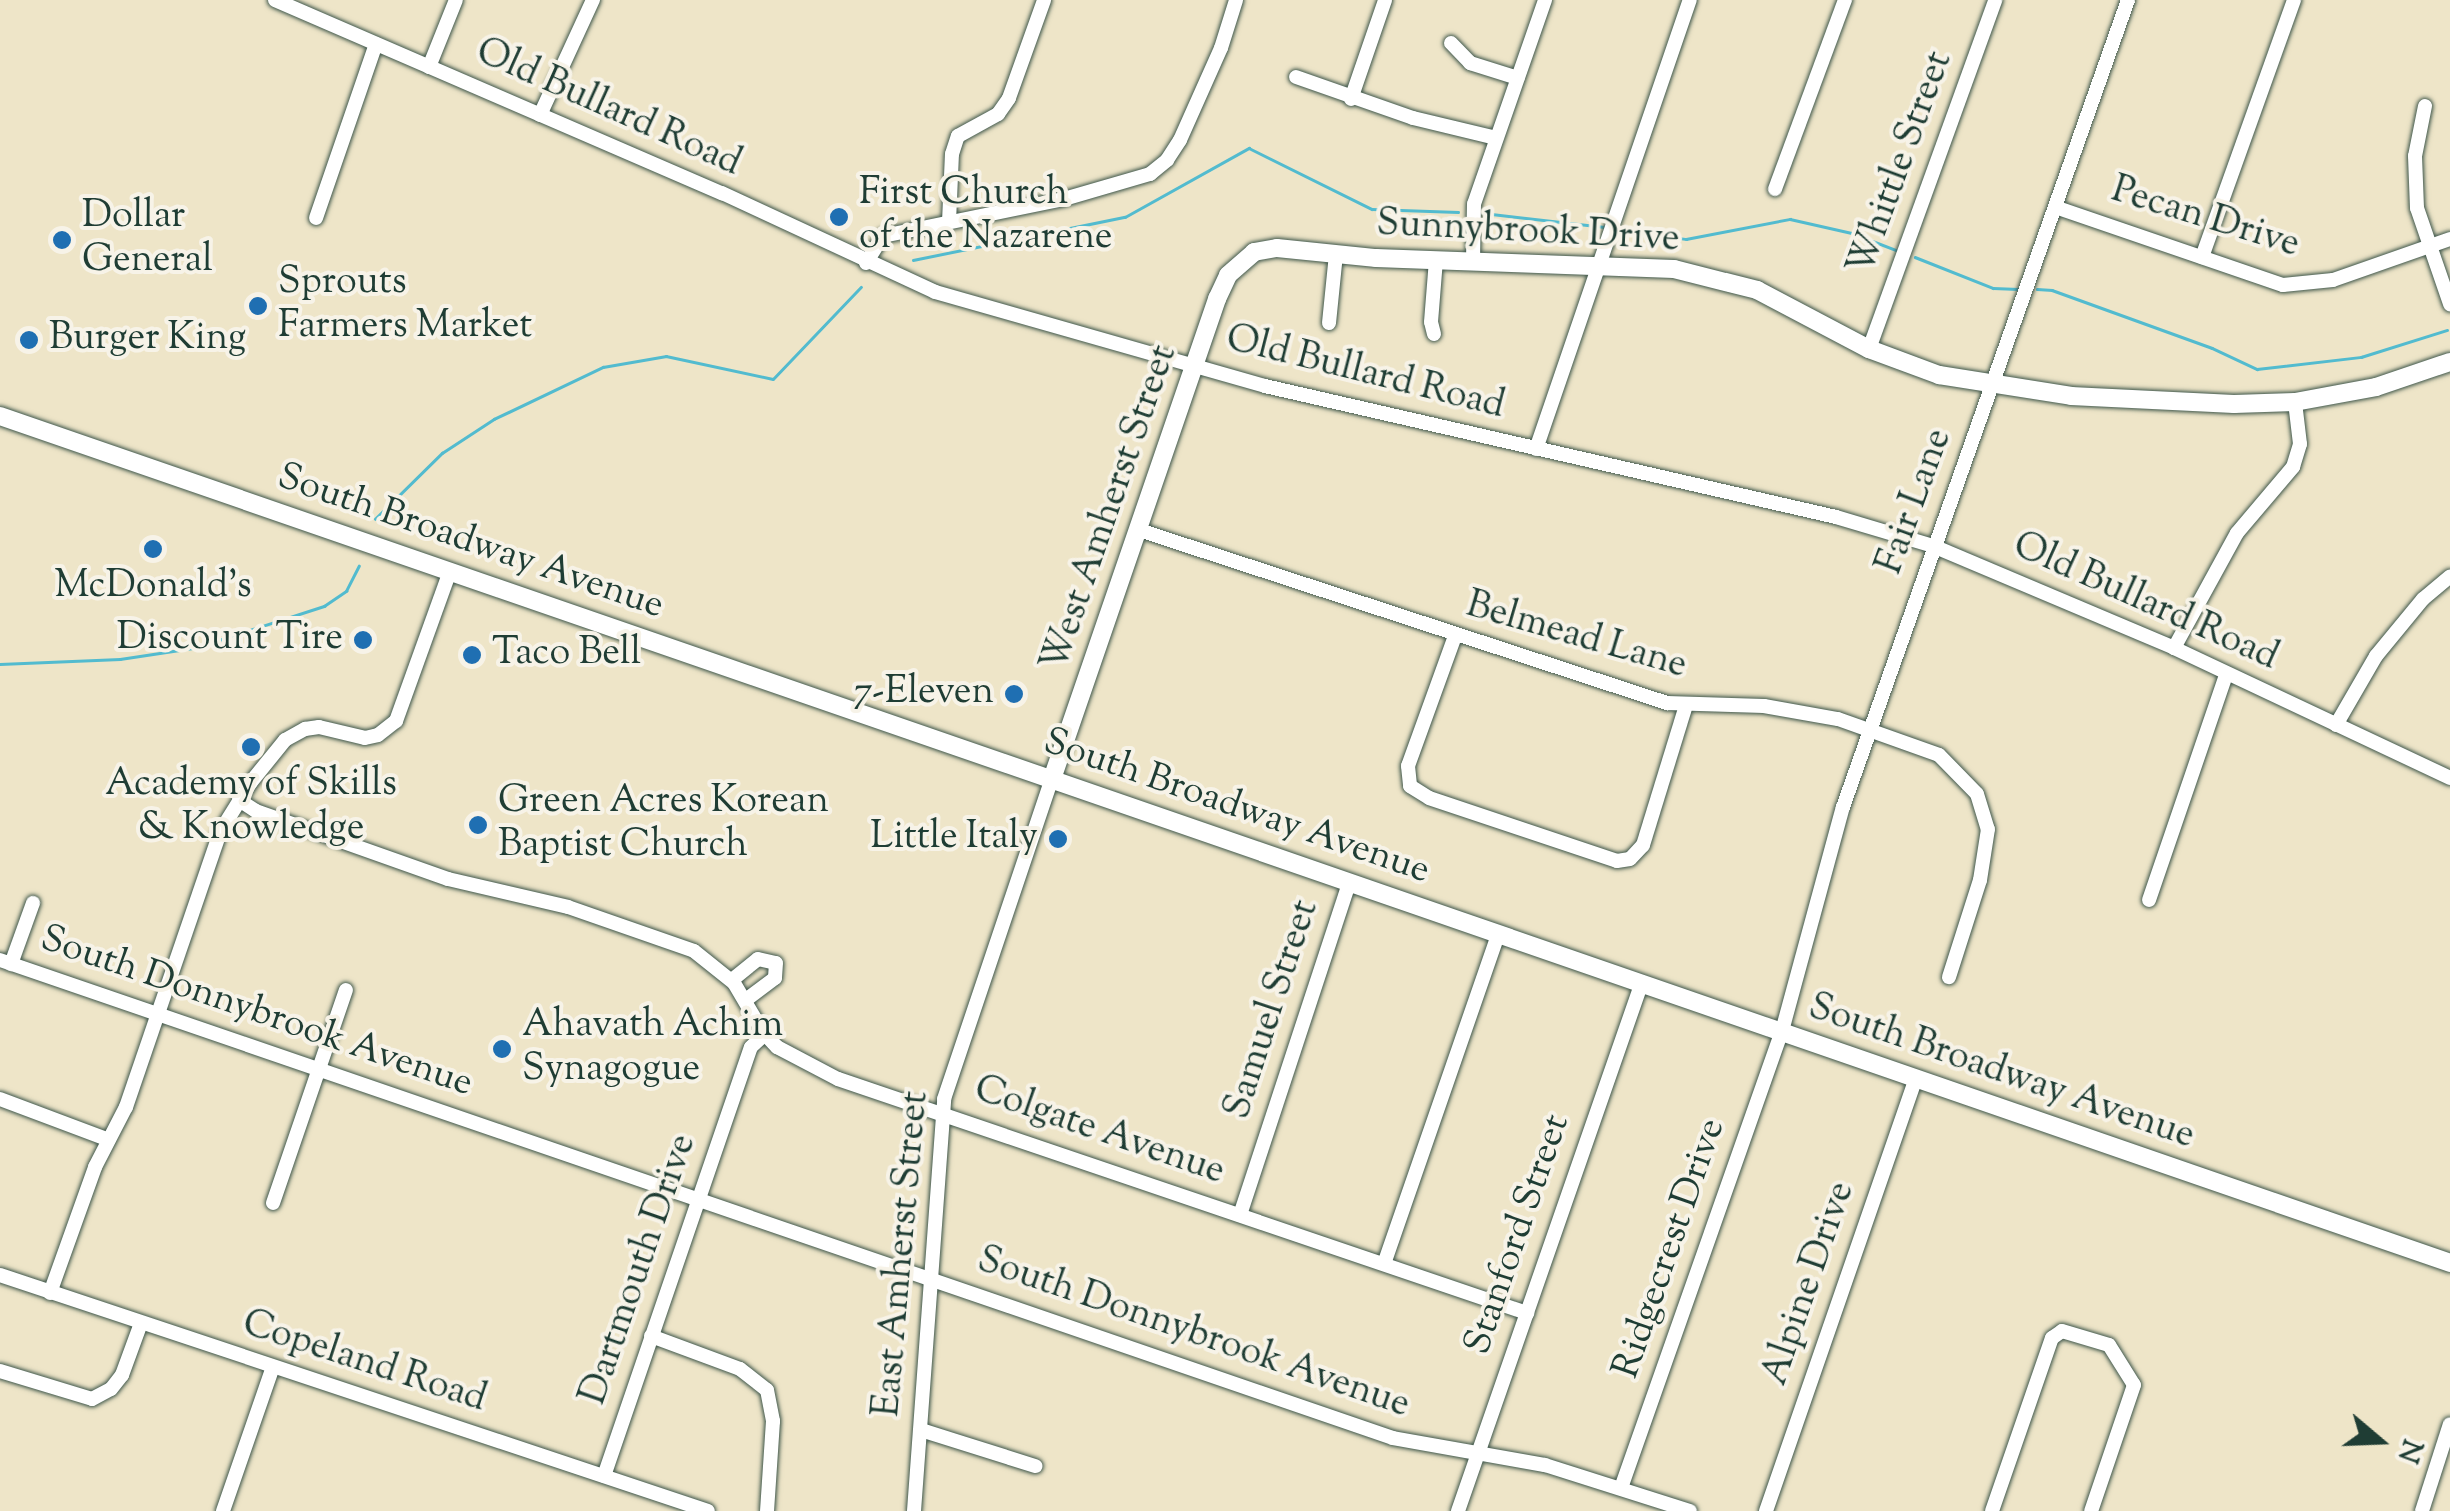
<!DOCTYPE html>
<html>
<head>
<meta charset="utf-8">
<style>
	body { margin:0 }
	#map { position:relative; width:2450px; height:1511px; overflow:hidden; background:#eee5c8; font-family:"Sorts Mill Goudy",serif }
	div>[style] { position:absolute }
	.stream>* { height:2.5px; margin:-1.25px; padding:0 1.25px; transform-origin:1.25px; border-radius:1.25px; background:#52bbcf }
	.roads { filter:drop-shadow(0 0 2px #3e564a) drop-shadow(0 0 2px #3e564a) }
	.minor>* { height:14px; margin:-7px; padding:0 7px; transform-origin:7px; border-radius:7px; background:#fff }
	.major>* { height:18px; margin:-9px; padding:0 9px; transform-origin:9px; border-radius:9px; background:#fff }
	.dots>* { width:28px; height:28px; translate:-50% -50%; box-sizing:border-box; border:5px solid #f7f3e8; border-radius:50% }
	span { translate:-50% -50%; white-space:nowrap; text-align:center; line-height:1.15; -webkit-text-stroke:8px #f7f3e8; paint-order:stroke }
	.street-label { font-size:38px; color:#1f3d34 }
	.poi-label { font-size:38px; color:#1f3d34 }
	.left { translate:0 -50%; text-align:left }
	.right { translate:-100% -50%; text-align:right }
	.north { position:absolute; left:2330px; top:1391px; width:100px; height:100px; -webkit-text-stroke:8px #f7f3e8; paint-order:stroke; rotate:109deg; font-size:28px; font-weight:700; line-height:40px; text-align:center; color:#1f3d34 }
	.north::after { content:''; display:block; margin:auto; width:35px; height:45px; background:#1f3d34; clip-path:polygon(50% 0,100% 100%,50% 72%,0 100%) }
</style>
</head>
<body>
<div id="map">
	<div class="stream">
		<div style="left:1483px;top:213px;width:122px;rotate:6.6deg"></div>
		<div style="left:1622px;top:230px;width:65px;rotate:8deg"></div>
		<div style="left:1686px;top:239px;width:106px;rotate:-10.9deg"></div>
		<div style="left:1790px;top:219px;width:64px;rotate:12.7deg"></div>
		<div style="left:1852px;top:233px;width:47px;rotate:21.1deg"></div>
		<div style="left:1915px;top:257px;width:84px;rotate:21.7deg"></div>
		<div style="left:1993px;top:288px;width:25px;rotate:2deg"></div>
		<div style="left:913px;top:260px;width:216px;rotate:-11.5deg"></div>
		<div style="left:1125px;top:217px;width:142px;rotate:-29.1deg"></div>
		<div style="left:1249px;top:148px;width:137px;rotate:26.4deg"></div>
		<div style="left:1372px;top:209px;width:86px;rotate:2deg"></div>
		<div style="left:2037px;top:289px;width:15px;rotate:4deg"></div>
		<div style="left:2052px;top:290px;width:170px;rotate:19.9deg"></div>
		<div style="left:2212px;top:348px;width:50px;rotate:25deg"></div>
		<div style="left:2257px;top:369px;width:105px;rotate:-6.6deg"></div>
		<div style="left:2361px;top:357px;width:90px;rotate:-17.4deg"></div>
		<div style="left:375px;top:519px;width:94px;rotate:-44.6deg"></div>
		<div style="left:442px;top:453px;width:62px;rotate:-33.2deg"></div>
		<div style="left:494px;top:419px;width:121px;rotate:-25.5deg"></div>
		<div style="left:603px;top:367px;width:64px;rotate:-9.9deg"></div>
		<div style="left:666px;top:356px;width:109px;rotate:12.1deg"></div>
		<div style="left:773px;top:379px;width:127px;rotate:-46.3deg"></div>
		<div style="left:0;top:664px;width:120px;rotate:-2.4deg"></div>
		<div style="left:120px;top:659px;width:75px;rotate:-8.5deg"></div>
		<div style="left:194px;top:648px;width:137px;rotate:-17.9deg"></div>
		<div style="left:324px;top:606px;width:27px;rotate:-34deg"></div>
		<div style="left:346px;top:591px;width:28px;rotate:-63deg"></div>
	</div>
	<div class="roads">
		<div class="minor">
			<div style="left:275px;top:0;width:487px;rotate:23.4deg"></div>
			<div style="left:722px;top:193px;width:235px;rotate:24.9deg"></div>
			<div style="left:935px;top:292px;width:343px;rotate:15.9deg"></div>
			<div style="left:1265px;top:386px;width:586px;rotate:12.92deg"></div>
			<div style="left:1836px;top:517px;width:101px;rotate:16.6deg"></div>
			<div style="left:1933px;top:546px;width:262px;rotate:22.9deg"></div>
			<div style="left:2174px;top:648px;width:305px;rotate:25.2deg"></div>
			<div style="left:1451px;top:43px;width:28px;rotate:46deg"></div>
			<div style="left:1470px;top:63px;width:50px;rotate:17.4deg"></div>
			<div style="left:429px;top:67px;width:72px;rotate:-68.1deg"></div>
			<div style="left:1296px;top:77px;width:124px;rotate:19.3deg"></div>
			<div style="left:1413px;top:118px;width:85px;rotate:13.5deg"></div>
			<div style="left:1351px;top:99px;width:105px;rotate:-71deg"></div>
			<div style="left:2425px;top:106px;width:51px;rotate:101.3deg"></div>
			<div style="left:2415px;top:156px;width:52px;rotate:87.8deg"></div>
			<div style="left:2417px;top:208px;width:102px;rotate:71deg"></div>
			<div style="left:540px;top:115px;width:127px;rotate:-65.3deg"></div>
			<div style="left:1775px;top:189px;width:202px;rotate:-69.7deg"></div>
			<div style="left:2055px;top:207px;width:241px;rotate:18.9deg"></div>
			<div style="left:2283px;top:285px;width:50px;rotate:-5.7deg"></div>
			<div style="left:2333px;top:280px;width:124px;rotate:-19.3deg"></div>
			<div style="left:316px;top:218px;width:184px;rotate:-71deg"></div>
			<div style="left:949px;top:222px;width:68px;rotate:-87.5deg"></div>
			<div style="left:952px;top:154px;width:19px;rotate:-72deg"></div>
			<div style="left:958px;top:136px;width:46px;rotate:-28.8deg"></div>
			<div style="left:998px;top:114px;width:19px;rotate:-55deg"></div>
			<div style="left:1009px;top:98px;width:104px;rotate:-70.3deg"></div>
			<div style="left:2202px;top:257px;width:273px;rotate:-70.3deg"></div>
			<div style="left:1473px;top:261px;width:57px;rotate:-89deg"></div>
			<div style="left:1474px;top:204px;width:216px;rotate:-70.8deg"></div>
			<div style="left:866px;top:263px;width:32px;rotate:-58deg"></div>
			<div style="left:883px;top:236px;width:185px;rotate:-11.6deg"></div>
			<div style="left:1064px;top:199px;width:90px;rotate:-16.2deg"></div>
			<div style="left:1150px;top:174px;width:22px;rotate:-39deg"></div>
			<div style="left:1167px;top:160px;width:24px;rotate:-57deg"></div>
			<div style="left:1180px;top:140px;width:101px;rotate:-66deg"></div>
			<div style="left:1221px;top:48px;width:50px;rotate:-72.6deg"></div>
			<div style="left:1329px;top:323px;width:69px;rotate:-84.2deg"></div>
			<div style="left:1434px;top:334px;width:12px;rotate:-104deg"></div>
			<div style="left:1431px;top:322px;width:62px;rotate:-85.4deg"></div>
			<div style="left:1869px;top:349px;width:371px;rotate:-70.1deg"></div>
			<div style="left:1536px;top:449px;width:475px;rotate:-71.1deg"></div>
			<div style="left:1139px;top:530px;width:556px;rotate:18.14deg"></div>
			<div style="left:1667px;top:703px;width:97px;rotate:1.8deg"></div>
			<div style="left:1764px;top:706px;width:75px;rotate:10deg"></div>
			<div style="left:1838px;top:719px;width:107px;rotate:19.6deg"></div>
			<div style="left:1939px;top:755px;width:54px;rotate:45.7deg"></div>
			<div style="left:1977px;top:794px;width:37px;rotate:73deg"></div>
			<div style="left:1988px;top:829px;width:52px;rotate:98.9deg"></div>
			<div style="left:1980px;top:880px;width:102px;rotate:107.7deg"></div>
			<div style="left:1455px;top:636px;width:138px;rotate:109.9deg"></div>
			<div style="left:1408px;top:766px;width:20px;rotate:84deg"></div>
			<div style="left:1410px;top:786px;width:22px;rotate:32deg"></div>
			<div style="left:1429px;top:798px;width:198px;rotate:18.5deg"></div>
			<div style="left:1617px;top:861px;width:13px;rotate:-9deg"></div>
			<div style="left:1630px;top:859px;width:19px;rotate:-47deg"></div>
			<div style="left:1643px;top:845px;width:146px;rotate:-72.9deg"></div>
			<div style="left:2174px;top:648px;width:131px;rotate:-61.3deg"></div>
			<div style="left:2237px;top:533px;width:87px;rotate:-49.7deg"></div>
			<div style="left:2293px;top:467px;width:24px;rotate:-73deg"></div>
			<div style="left:2300px;top:444px;width:42px;rotate:-96.8deg"></div>
			<div style="left:2336px;top:725px;width:80px;rotate:-59.9deg"></div>
			<div style="left:2376px;top:656px;width:74px;rotate:-50.5deg"></div>
			<div style="left:2423px;top:599px;width:35px;rotate:-40deg"></div>
			<div style="left:239px;top:800px;width:20px;rotate:33deg"></div>
			<div style="left:256px;top:811px;width:204px;rotate:19.5deg"></div>
			<div style="left:448px;top:879px;width:123px;rotate:13.1deg"></div>
			<div style="left:568px;top:907px;width:133px;rotate:19.2deg"></div>
			<div style="left:694px;top:951px;width:51px;rotate:38.7deg"></div>
			<div style="left:734px;top:983px;width:57px;rotate:59.4deg"></div>
			<div style="left:763px;top:1032px;width:21px;rotate:47deg"></div>
			<div style="left:777px;top:1047px;width:69px;rotate:27.7deg"></div>
			<div style="left:838px;top:1079px;width:728px;rotate:18.76deg"></div>
			<div style="left:2149px;top:900px;width:238px;rotate:-71.1deg"></div>
			<div style="left:0;top:960px;width:1473px;rotate:18.94deg"></div>
			<div style="left:1393px;top:1438px;width:154px;rotate:10.1deg"></div>
			<div style="left:1545px;top:1465px;width:152px;rotate:17.6deg"></div>
			<div style="left:11px;top:964px;width:65px;rotate:-70.2deg"></div>
			<div style="left:732px;top:980px;width:33px;rotate:-39deg"></div>
			<div style="left:758px;top:959px;width:18px;rotate:13deg"></div>
			<div style="left:776px;top:963px;width:15px;rotate:94deg"></div>
			<div style="left:775px;top:978px;width:36px;rotate:143deg"></div>
			<div style="left:0;top:1099px;width:116px;rotate:20.6deg"></div>
			<div style="left:273px;top:1203px;width:225px;rotate:-71.1deg"></div>
			<div style="left:1240px;top:1215px;width:349px;rotate:-71.8deg"></div>
			<div style="left:1384px;top:1264px;width:349px;rotate:-70.9deg"></div>
			<div style="left:0;top:1275px;width:746px;rotate:18.43deg"></div>
			<div style="left:50px;top:1293px;width:134px;rotate:-70.3deg"></div>
			<div style="left:95px;top:1167px;width:68px;rotate:-62.7deg"></div>
			<div style="left:126px;top:1107px;width:291px;rotate:-71.1deg"></div>
			<div style="left:220px;top:832px;width:59px;rotate:-58.2deg"></div>
			<div style="left:251px;top:782px;width:54px;rotate:-51deg"></div>
			<div style="left:285px;top:740px;width:23px;rotate:-29deg"></div>
			<div style="left:305px;top:729px;width:14px;rotate:-8deg"></div>
			<div style="left:319px;top:727px;width:47px;rotate:13.4deg"></div>
			<div style="left:365px;top:738px;width:13px;rotate:-13deg"></div>
			<div style="left:378px;top:735px;width:23px;rotate:-38deg"></div>
			<div style="left:396px;top:721px;width:159px;rotate:-70.2deg"></div>
			<div style="left:651px;top:1336px;width:95px;rotate:20.3deg"></div>
			<div style="left:740px;top:1369px;width:34px;rotate:38deg"></div>
			<div style="left:767px;top:1390px;width:32px;rotate:79deg"></div>
			<div style="left:773px;top:1421px;width:90px;rotate:93.8deg"></div>
			<div style="left:0;top:1371px;width:96px;rotate:16.9deg"></div>
			<div style="left:92px;top:1399px;width:21px;rotate:-28deg"></div>
			<div style="left:111px;top:1389px;width:18px;rotate:-52deg"></div>
			<div style="left:122px;top:1375px;width:55px;rotate:-69.9deg"></div>
			<div style="left:921px;top:1430px;width:120px;rotate:17.5deg"></div>
			<div style="left:604px;top:1476px;width:453px;rotate:-71.1deg"></div>
			<div style="left:751px;top:1047px;width:19px;rotate:-43deg"></div>
			<div style="left:1621px;top:1488px;width:485px;rotate:-70.6deg"></div>
			<div style="left:1782px;top:1031px;width:232px;rotate:-74.8deg"></div>
			<div style="left:1843px;top:807px;width:856px;rotate:-70.55deg"></div>
			<div style="left:223px;top:1511px;width:152px;rotate:-70.9deg"></div>
			<div style="left:914px;top:1511px;width:413px;rotate:-85.8deg"></div>
			<div style="left:944px;top:1099px;width:338px;rotate:-71.4deg"></div>
			<div style="left:1458px;top:1511px;width:560px;rotate:-70.82deg"></div>
			<div style="left:1766px;top:1511px;width:459px;rotate:-70.9deg"></div>
			<div style="left:1992px;top:1511px;width:183px;rotate:-70.9deg"></div>
			<div style="left:2052px;top:1338px;width:12px;rotate:-35deg"></div>
			<div style="left:2062px;top:1331px;width:49px;rotate:16.6deg"></div>
			<div style="left:2109px;top:1345px;width:47px;rotate:58deg"></div>
			<div style="left:2134px;top:1385px;width:133px;rotate:108.8deg"></div>
			<div style="left:2422px;top:1511px;width:91px;rotate:-72.2deg"></div>
		</div>
		<div class="major">
			<div style="left:0;top:416px;width:2592px;rotate:19.07deg"></div>
			<div style="left:1052px;top:779px;width:508px;rotate:-71.03deg"></div>
			<div style="left:1217px;top:299px;width:26px;rotate:-65deg"></div>
			<div style="left:1228px;top:275px;width:35px;rotate:-41deg"></div>
			<div style="left:1254px;top:252px;width:23px;rotate:-10deg"></div>
			<div style="left:1277px;top:248px;width:100px;rotate:5.8deg"></div>
			<div style="left:1376px;top:258px;width:298px;rotate:2.1deg"></div>
			<div style="left:1674px;top:269px;width:86px;rotate:14.2deg"></div>
			<div style="left:1757px;top:290px;width:127px;rotate:27.8deg"></div>
			<div style="left:1869px;top:349px;width:75px;rotate:20.4deg"></div>
			<div style="left:1939px;top:375px;width:134px;rotate:9deg"></div>
			<div style="left:2071px;top:396px;width:163px;rotate:2.8deg"></div>
			<div style="left:2234px;top:404px;width:61px;rotate:-1.9deg"></div>
			<div style="left:2295px;top:402px;width:82px;rotate:-10.5deg"></div>
			<div style="left:2376px;top:387px;width:78px;rotate:-18.7deg"></div>
		</div>
	</div>
	<div class="dots">
		<div style="left:839px;top:217px;background:#1f6fb2"></div>
		<div style="left:62px;top:240px;background:#1f6fb2"></div>
		<div style="left:258px;top:306px;background:#1f6fb2"></div>
		<div style="left:29px;top:340px;background:#1f6fb2"></div>
		<div style="left:153px;top:549px;background:#1f6fb2"></div>
		<div style="left:363px;top:640px;background:#1f6fb2"></div>
		<div style="left:472px;top:655px;background:#1f6fb2"></div>
		<div style="left:1014px;top:694px;background:#1f6fb2"></div>
		<div style="left:251px;top:747px;background:#1f6fb2"></div>
		<div style="left:478px;top:825px;background:#1f6fb2"></div>
		<div style="left:1058px;top:839px;background:#1f6fb2"></div>
		<div style="left:502px;top:1049px;background:#1f6fb2"></div>
	</div>
	<div class="street-label">
		<span style="left:608px;top:109px;rotate:24deg">Old Bullard Road</span>
		<span style="left:1902px;top:164px;rotate:-70deg">Whittle Street</span>
		<span style="left:2205px;top:219px;rotate:17deg">Pecan Drive</span>
		<span style="left:1528px;top:233px;rotate:3deg">Sunnybrook Drive</span>
		<span style="left:1365px;top:374px;rotate:14deg">Old Bullard Road</span>
		<span style="left:1916px;top:502px;rotate:-70deg">Fair Lane</span>
		<span style="left:1111px;top:509px;rotate:-71deg">West Amherst Street</span>
		<span style="left:470px;top:543px;rotate:19deg">South Broadway Avenue</span>
		<span style="left:2145px;top:603px;rotate:24deg">Old Bullard Road</span>
		<span style="left:1576px;top:637px;rotate:16deg">Belmead Lane</span>
		<span style="left:1236px;top:808px;rotate:19deg">South Broadway Avenue</span>
		<span style="left:1273px;top:1010px;rotate:-72deg">Samuel Street</span>
		<span style="left:256px;top:1013px;rotate:19deg">South Donnybrook Avenue</span>
		<span style="left:2001px;top:1073px;rotate:19deg">South Broadway Avenue</span>
		<span style="left:1099px;top:1132px;rotate:19deg">Colgate Avenue</span>
		<span style="left:1519px;top:1235px;rotate:-71deg">Stanford Street</span>
		<span style="left:1671px;top:1249px;rotate:-71deg">Ridgecrest Drive</span>
		<span style="left:903px;top:1254px;rotate:-85deg">East Amherst Street</span>
		<span style="left:640px;top:1270px;rotate:-71deg">Dartmouth Drive</span>
		<span style="left:1810px;top:1284px;rotate:-71deg">Alpine Drive</span>
		<span style="left:1193px;top:1334px;rotate:19deg">South Donnybrook Avenue</span>
		<span style="left:364px;top:1363px;rotate:18deg">Copeland Road</span>
	</div>
	<div class="poi-label">
		<span class="left" style="left:859px;top:217px">First Church<br>of the Nazarene</span>
		<span class="left" style="left:82px;top:240px">Dollar<br>General</span>
		<span class="left" style="left:278px;top:306px">Sprouts<br>Farmers Market</span>
		<span class="left" style="left:49px;top:340px">Burger King</span>
		<span style="left:153px;top:588px">McDonald's</span>
		<span class="right" style="left:343px;top:640px">Discount Tire</span>
		<span class="left" style="left:492px;top:655px">Taco Bell</span>
		<span class="right" style="left:994px;top:694px">7-Eleven</span>
		<span style="left:251px;top:808px">Academy of Skills<br>&amp; Knowledge</span>
		<span class="left" style="left:498px;top:825px">Green Acres Korean<br>Baptist Church</span>
		<span class="right" style="left:1038px;top:839px">Little Italy</span>
		<span class="left" style="left:522px;top:1049px">Ahavath Achim<br>Synagogue</span>
	</div>
	<div class="north">N</div>
</div>
</body>
</html>
